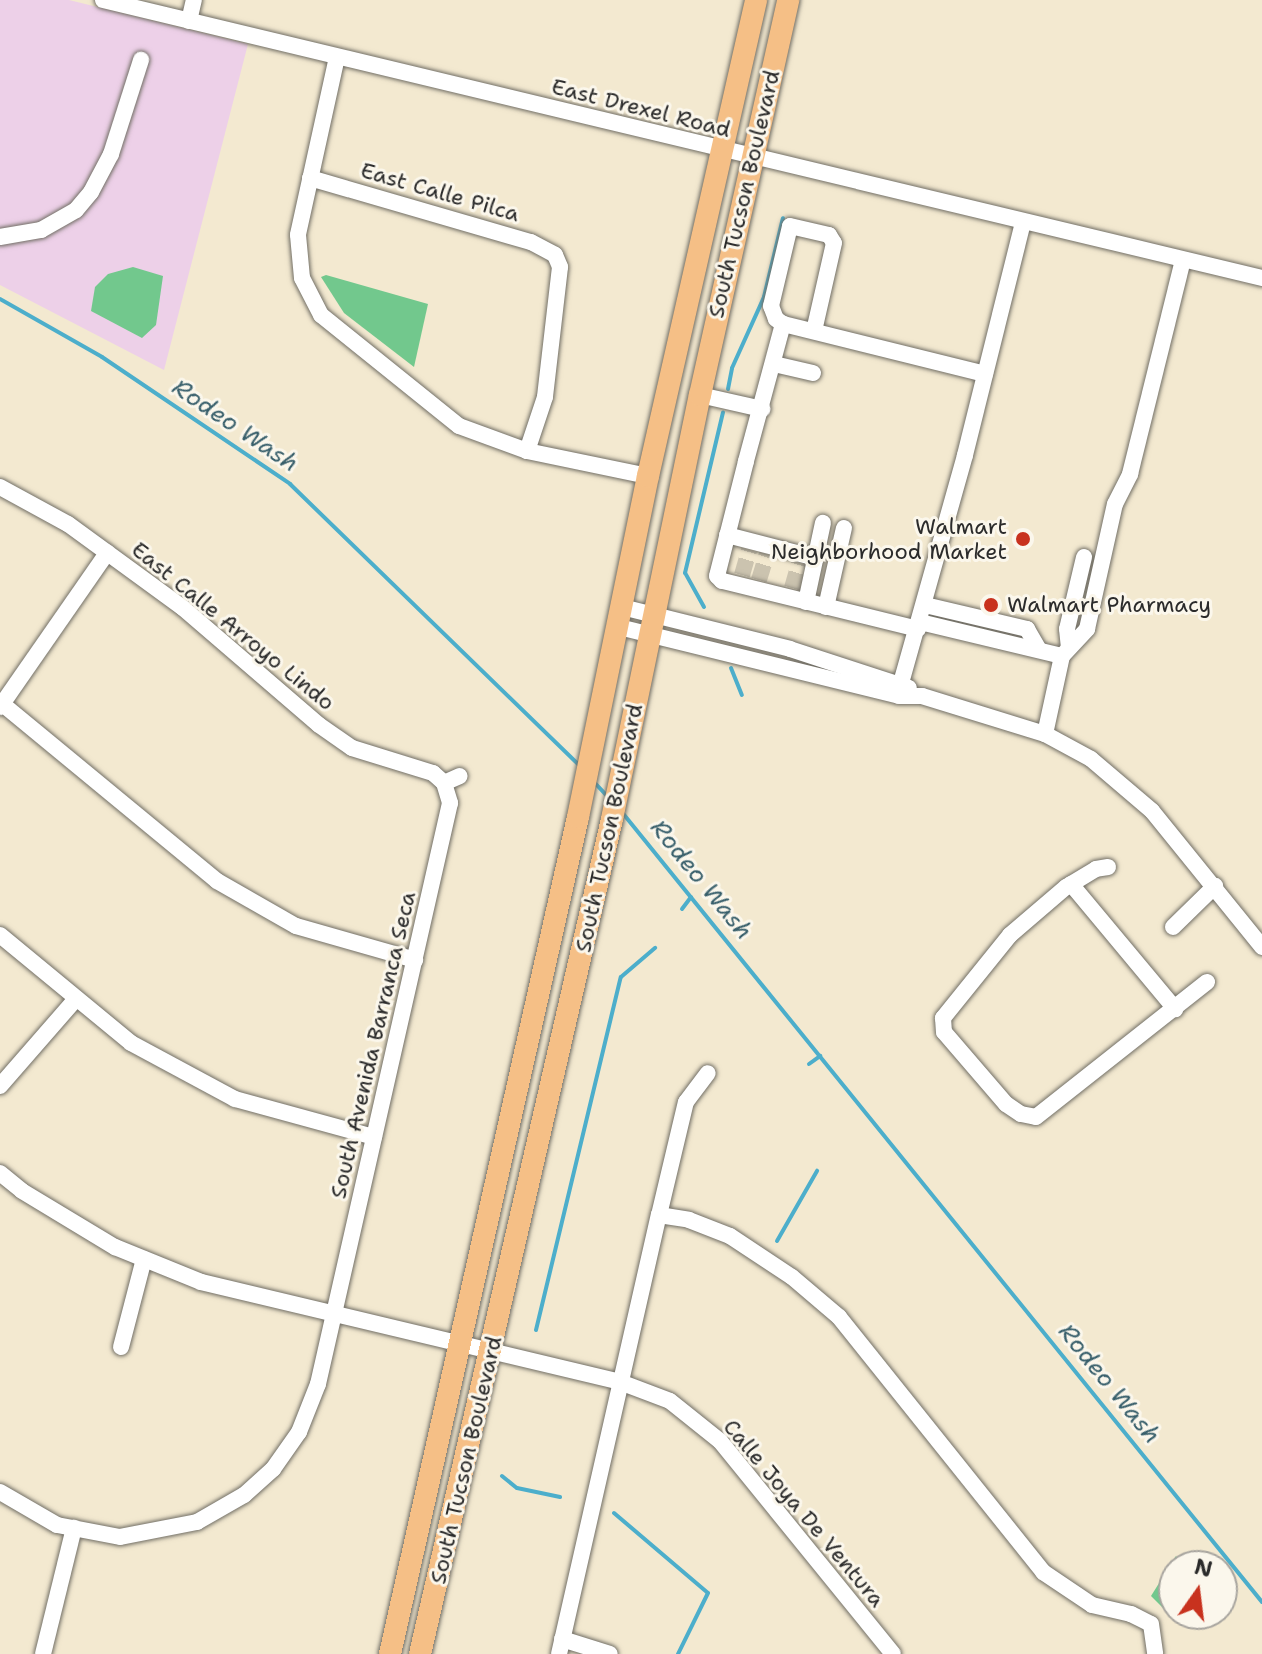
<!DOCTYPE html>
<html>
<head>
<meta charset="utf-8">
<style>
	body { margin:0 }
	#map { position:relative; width:1262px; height:1654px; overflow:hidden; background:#f3e9d0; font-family:"Shantell Sans",sans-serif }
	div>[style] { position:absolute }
	.built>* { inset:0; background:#edd0e8 }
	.green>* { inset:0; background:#72c88d }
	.stream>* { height:4px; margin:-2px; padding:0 2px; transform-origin:2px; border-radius:2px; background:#4caecb }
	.minor-tunnel>* { height:16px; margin-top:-8px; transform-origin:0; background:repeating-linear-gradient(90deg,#cbc3af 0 16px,transparent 0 24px) }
	.roads { filter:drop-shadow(0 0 2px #716e65) drop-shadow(0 0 2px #716e65) }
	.minor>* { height:16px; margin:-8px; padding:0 8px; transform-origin:8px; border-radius:8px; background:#fff }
	.major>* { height:22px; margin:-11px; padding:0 11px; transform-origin:11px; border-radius:11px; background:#f5bf86 }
	.dots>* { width:22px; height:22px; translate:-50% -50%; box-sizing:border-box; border:4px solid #fbf7ec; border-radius:50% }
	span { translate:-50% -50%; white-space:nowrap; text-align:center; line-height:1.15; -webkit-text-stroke:6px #fbf7ec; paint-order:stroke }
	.street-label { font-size:22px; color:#2b2b2b }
	.poi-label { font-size:22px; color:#2b2b2b }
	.right { translate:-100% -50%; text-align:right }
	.left { translate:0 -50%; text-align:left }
	.water-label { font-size:24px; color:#385f6b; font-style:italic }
	.north { position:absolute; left:1158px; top:1550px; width:80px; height:80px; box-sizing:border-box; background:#fbf7ec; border:2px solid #a8a59f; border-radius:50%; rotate:14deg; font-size:22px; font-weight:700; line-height:32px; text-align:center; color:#2b2b2b }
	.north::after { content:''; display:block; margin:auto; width:28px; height:36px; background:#c8321e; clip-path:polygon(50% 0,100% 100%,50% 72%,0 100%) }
</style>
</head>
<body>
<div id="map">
	<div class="built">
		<div style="clip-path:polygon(0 0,69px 0,248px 44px,164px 370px,0 285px)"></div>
	</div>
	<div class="green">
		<div style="clip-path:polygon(133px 267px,163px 276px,156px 325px,142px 338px,91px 311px,95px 287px,108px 274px)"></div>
		<div style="clip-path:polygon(326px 275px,428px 304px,414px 367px,344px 313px,321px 277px)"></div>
		<div style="clip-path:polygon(1176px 1556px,1184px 1566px,1174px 1566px,1174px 1614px,1206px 1614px,1206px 1620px,1176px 1621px,1151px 1596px)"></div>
	</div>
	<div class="stream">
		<div style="left:0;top:299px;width:117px;rotate:29.6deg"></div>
		<div style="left:102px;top:357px;width:227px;rotate:34deg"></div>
		<div style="left:290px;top:484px;width:405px;rotate:44.2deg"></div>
		<div style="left:728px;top:389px;width:21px;rotate:-79deg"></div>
		<div style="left:732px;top:368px;width:78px;rotate:-65.7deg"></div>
		<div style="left:764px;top:297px;width:81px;rotate:-76.5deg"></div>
		<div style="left:704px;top:607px;width:39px;rotate:-119deg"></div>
		<div style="left:685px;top:573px;width:165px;rotate:-76.7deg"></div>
		<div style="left:731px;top:668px;width:29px;rotate:68deg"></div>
		<div style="left:594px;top:782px;width:19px;rotate:47deg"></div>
		<div style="left:621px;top:811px;width:1018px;rotate:50.98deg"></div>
		<div style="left:682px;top:909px;width:15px;rotate:-53deg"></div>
		<div style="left:809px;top:1064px;width:14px;rotate:-36deg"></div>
		<div style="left:777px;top:1241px;width:81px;rotate:-60.3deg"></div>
		<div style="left:536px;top:1330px;width:363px;rotate:-76.5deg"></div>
		<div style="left:621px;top:977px;width:45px;rotate:-40.5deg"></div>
		<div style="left:502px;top:1476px;width:19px;rotate:39deg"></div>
		<div style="left:517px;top:1488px;width:44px;rotate:11.8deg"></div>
		<div style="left:614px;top:1513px;width:123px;rotate:40.4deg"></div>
		<div style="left:708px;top:1593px;width:68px;rotate:116.2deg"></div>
	</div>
	<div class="minor-tunnel">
		<div style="left:742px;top:575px;width:26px;rotate:-74deg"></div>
		<div style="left:759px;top:580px;width:27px;rotate:-73deg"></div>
		<div style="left:792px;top:588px;width:26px;rotate:-74deg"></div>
	</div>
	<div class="roads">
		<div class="minor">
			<div style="left:103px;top:0;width:1192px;rotate:13.49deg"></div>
			<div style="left:189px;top:21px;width:22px;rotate:-77deg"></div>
			<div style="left:337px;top:57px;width:182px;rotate:102.4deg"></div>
			<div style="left:298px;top:235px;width:43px;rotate:84.7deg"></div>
			<div style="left:302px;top:278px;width:42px;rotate:62.8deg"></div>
			<div style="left:321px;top:315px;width:177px;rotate:38.8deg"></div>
			<div style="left:459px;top:426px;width:72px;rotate:20.2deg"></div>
			<div style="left:527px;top:451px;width:124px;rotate:11.7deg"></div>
			<div style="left:310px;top:178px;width:230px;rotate:16.2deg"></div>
			<div style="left:531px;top:242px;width:27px;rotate:28deg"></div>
			<div style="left:555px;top:255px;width:13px;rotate:67deg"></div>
			<div style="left:560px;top:267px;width:131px;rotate:96.6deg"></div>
			<div style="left:545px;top:397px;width:57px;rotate:108.4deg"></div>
			<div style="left:0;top:237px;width:42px;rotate:-9.7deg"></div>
			<div style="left:41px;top:230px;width:40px;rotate:-29.7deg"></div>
			<div style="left:76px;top:210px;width:23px;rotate:-50deg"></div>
			<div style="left:91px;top:192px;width:43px;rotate:-62.2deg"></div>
			<div style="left:111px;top:154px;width:99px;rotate:-72.3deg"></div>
			<div style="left:783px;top:324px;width:9px;rotate:-144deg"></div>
			<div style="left:776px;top:319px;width:14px;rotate:-111deg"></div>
			<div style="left:771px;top:306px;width:82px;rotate:-76.6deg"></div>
			<div style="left:790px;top:226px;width:40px;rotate:13deg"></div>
			<div style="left:829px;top:235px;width:9px;rotate:58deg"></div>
			<div style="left:834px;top:243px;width:90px;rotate:102.8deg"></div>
			<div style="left:774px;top:364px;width:40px;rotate:13deg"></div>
			<div style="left:700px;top:395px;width:64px;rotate:12.7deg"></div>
			<div style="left:0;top:487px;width:77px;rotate:28.6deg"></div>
			<div style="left:68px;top:524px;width:142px;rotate:36.1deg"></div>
			<div style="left:183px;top:608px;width:179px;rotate:40.7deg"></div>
			<div style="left:319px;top:725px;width:40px;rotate:34.9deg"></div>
			<div style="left:352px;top:748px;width:85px;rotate:17.2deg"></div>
			<div style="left:433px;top:773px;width:15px;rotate:42deg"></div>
			<div style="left:444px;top:783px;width:21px;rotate:73deg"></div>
			<div style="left:450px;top:803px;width:596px;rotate:102.8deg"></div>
			<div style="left:318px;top:1384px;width:52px;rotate:111.6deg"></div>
			<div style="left:299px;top:1432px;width:45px;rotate:125.1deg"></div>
			<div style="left:273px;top:1469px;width:39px;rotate:138deg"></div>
			<div style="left:244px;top:1495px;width:54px;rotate:150.1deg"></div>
			<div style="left:197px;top:1522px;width:78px;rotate:169deg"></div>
			<div style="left:120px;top:1537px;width:64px;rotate:-169.2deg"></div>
			<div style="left:57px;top:1525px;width:66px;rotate:-149.9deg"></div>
			<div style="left:727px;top:535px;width:92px;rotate:14.5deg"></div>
			<div style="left:806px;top:602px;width:81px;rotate:-77.9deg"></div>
			<div style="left:925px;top:605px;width:105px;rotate:13.2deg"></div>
			<div style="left:1027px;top:629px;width:24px;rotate:60deg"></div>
			<div style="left:622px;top:607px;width:173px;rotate:14deg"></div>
			<div style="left:790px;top:649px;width:125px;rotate:18.1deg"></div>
			<div style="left:826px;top:607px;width:81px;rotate:-77.2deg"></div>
			<div style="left:920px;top:622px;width:146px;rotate:13.5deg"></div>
			<div style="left:619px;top:627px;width:288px;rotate:13.8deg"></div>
			<div style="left:899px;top:696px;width:23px"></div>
			<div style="left:922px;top:696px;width:129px;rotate:17.2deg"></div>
			<div style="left:1045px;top:734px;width:52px;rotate:28.5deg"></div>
			<div style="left:1091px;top:759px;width:80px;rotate:40.4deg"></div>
			<div style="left:1152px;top:811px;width:175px;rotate:51deg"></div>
			<div style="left:918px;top:629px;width:202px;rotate:-166.2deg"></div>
			<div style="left:722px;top:581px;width:7px;rotate:-135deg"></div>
			<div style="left:717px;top:576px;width:119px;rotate:-75.8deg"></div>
			<div style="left:746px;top:461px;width:142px;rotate:-74.9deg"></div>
			<div style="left:783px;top:324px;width:208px;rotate:13.9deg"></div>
			<div style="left:1069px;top:648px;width:19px;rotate:-96deg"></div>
			<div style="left:1067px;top:629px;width:74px;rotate:-76.7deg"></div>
			<div style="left:901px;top:683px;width:237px;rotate:-74.3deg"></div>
			<div style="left:965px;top:455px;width:240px;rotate:-76deg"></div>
			<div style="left:0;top:702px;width:281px;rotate:39.5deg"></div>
			<div style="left:217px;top:881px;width:91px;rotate:29.7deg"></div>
			<div style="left:296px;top:926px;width:124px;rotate:15.9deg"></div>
			<div style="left:0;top:707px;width:188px;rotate:-55.2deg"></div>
			<div style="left:1045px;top:734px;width:80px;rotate:-77.7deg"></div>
			<div style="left:1062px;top:656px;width:37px;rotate:-47deg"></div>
			<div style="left:1087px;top:629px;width:128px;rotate:-77.4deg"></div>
			<div style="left:1115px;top:504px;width:34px;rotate:-63deg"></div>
			<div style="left:1130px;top:474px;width:220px;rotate:-76.1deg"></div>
			<div style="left:444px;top:783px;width:17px;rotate:-24deg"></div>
			<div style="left:1108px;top:867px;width:12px;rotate:171deg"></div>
			<div style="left:1096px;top:869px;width:35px;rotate:149deg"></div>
			<div style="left:1066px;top:887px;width:74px;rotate:139.4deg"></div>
			<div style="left:1010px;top:935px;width:107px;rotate:128.9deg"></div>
			<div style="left:943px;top:1018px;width:14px;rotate:86deg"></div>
			<div style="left:944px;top:1032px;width:95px;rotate:49.3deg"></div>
			<div style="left:1006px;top:1104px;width:18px;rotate:34deg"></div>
			<div style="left:1021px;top:1114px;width:15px;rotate:11deg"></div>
			<div style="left:1036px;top:1117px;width:218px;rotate:-38.3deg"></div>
			<div style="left:1071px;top:884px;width:163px;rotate:50.2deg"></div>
			<div style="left:1173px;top:927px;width:59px;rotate:-44.3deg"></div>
			<div style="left:0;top:935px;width:170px;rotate:39.5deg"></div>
			<div style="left:131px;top:1043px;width:118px;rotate:28.3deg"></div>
			<div style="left:235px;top:1099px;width:144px;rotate:15.3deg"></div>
			<div style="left:0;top:1086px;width:116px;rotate:-48.9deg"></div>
			<div style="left:0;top:1173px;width:28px;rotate:39deg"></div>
			<div style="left:22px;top:1191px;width:109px;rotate:31.1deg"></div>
			<div style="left:115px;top:1247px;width:93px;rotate:22.1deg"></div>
			<div style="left:201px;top:1282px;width:431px;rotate:13.4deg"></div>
			<div style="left:620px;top:1382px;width:53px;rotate:20.8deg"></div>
			<div style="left:670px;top:1401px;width:64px;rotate:38.7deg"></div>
			<div style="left:720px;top:1441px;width:274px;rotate:50.9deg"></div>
			<div style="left:659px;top:1215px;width:116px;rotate:-76.6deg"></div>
			<div style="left:686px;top:1102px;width:36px;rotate:-53deg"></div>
			<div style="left:121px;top:1347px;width:91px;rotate:-75.4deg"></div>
			<div style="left:562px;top:1639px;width:50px;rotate:17.4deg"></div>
			<div style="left:43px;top:1654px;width:130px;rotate:-76.2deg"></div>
			<div style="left:559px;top:1654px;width:450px;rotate:-77.2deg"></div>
			<div style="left:659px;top:1215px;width:30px;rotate:9deg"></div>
			<div style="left:689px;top:1220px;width:44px;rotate:21.3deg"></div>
			<div style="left:730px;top:1236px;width:74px;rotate:33.5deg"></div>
			<div style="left:792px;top:1277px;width:62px;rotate:40.4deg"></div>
			<div style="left:839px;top:1317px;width:327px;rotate:51.3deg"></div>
			<div style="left:1043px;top:1572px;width:59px;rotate:34deg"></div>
			<div style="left:1092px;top:1605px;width:40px;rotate:13deg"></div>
			<div style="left:1131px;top:1614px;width:22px;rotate:27deg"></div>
			<div style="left:1151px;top:1624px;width:30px;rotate:82deg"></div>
		</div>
		<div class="major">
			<div style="left:390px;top:1654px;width:858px;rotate:-77.34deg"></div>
			<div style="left:578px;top:817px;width:348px;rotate:-78.4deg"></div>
			<div style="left:648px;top:476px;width:488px;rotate:-77.2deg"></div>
			<div style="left:420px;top:1654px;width:857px;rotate:-77.05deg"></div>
			<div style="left:612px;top:819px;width:433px;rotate:-78.3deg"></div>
			<div style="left:700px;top:395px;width:405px;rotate:-77.4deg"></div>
		</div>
	</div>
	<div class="dots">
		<div style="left:1023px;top:539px;background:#c8321e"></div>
		<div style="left:991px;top:605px;background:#c8321e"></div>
	</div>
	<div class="street-label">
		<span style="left:641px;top:108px;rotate:14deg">East Drexel Road</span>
		<span style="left:440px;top:192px;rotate:16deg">East Calle Pilca</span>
		<span style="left:744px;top:194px;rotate:-77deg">South Tucson Boulevard</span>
		<span style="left:233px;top:626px;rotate:39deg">East Calle Arroyo Lindo</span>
		<span style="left:609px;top:828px;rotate:-78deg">South Tucson Boulevard</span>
		<span style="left:373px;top:1045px;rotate:-77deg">South Avenida Barranca Seca</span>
		<span style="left:466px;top:1460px;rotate:-77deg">South Tucson Boulevard</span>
		<span style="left:804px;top:1513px;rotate:50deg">Calle Joya De Ventura</span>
	</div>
	<div class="poi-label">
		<span class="right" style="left:1007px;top:539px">Walmart<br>Neighborhood Market</span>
		<span class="left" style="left:1007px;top:605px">Walmart Pharmacy</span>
	</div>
	<div class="water-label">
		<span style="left:235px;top:426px;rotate:34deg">Rodeo Wash</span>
		<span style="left:701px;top:880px;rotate:51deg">Rodeo Wash</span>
		<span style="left:1109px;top:1384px;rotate:51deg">Rodeo Wash</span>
	</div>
	<div class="north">N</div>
</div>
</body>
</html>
